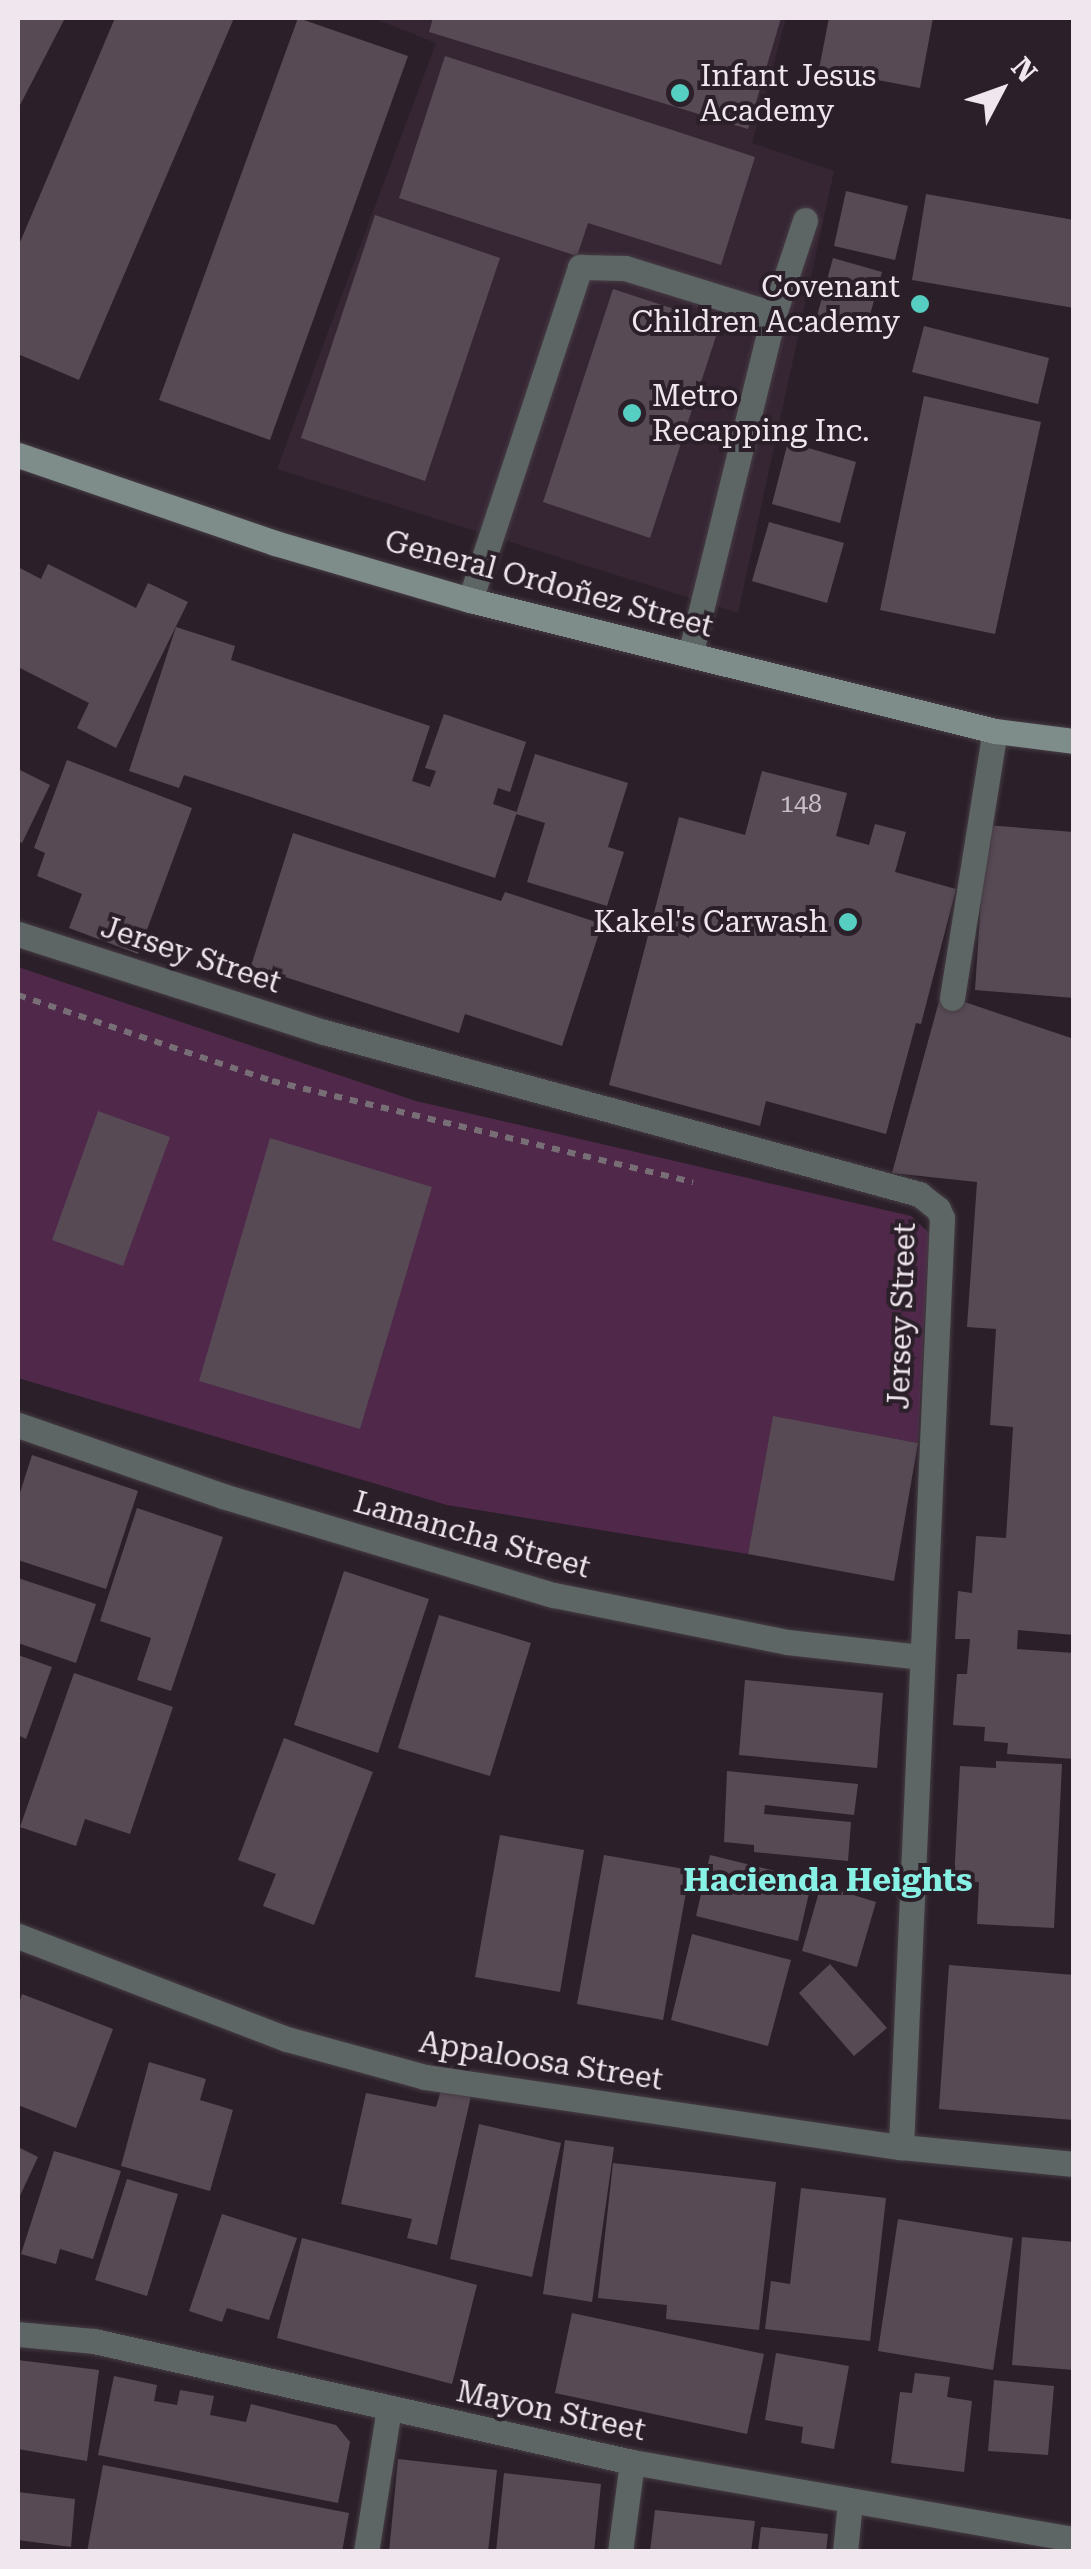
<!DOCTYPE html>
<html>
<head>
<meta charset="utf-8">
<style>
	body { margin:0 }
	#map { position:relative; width:1091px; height:2569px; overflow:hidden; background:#2b2029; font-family:"Roboto Serif",serif }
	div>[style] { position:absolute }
	.built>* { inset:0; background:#362634 }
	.green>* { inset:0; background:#4f284a }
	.building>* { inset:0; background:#574a55 }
	.path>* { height:6px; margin-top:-3px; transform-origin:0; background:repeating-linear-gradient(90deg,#786e76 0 8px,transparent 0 16px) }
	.roads { filter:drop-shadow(0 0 2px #463c44) drop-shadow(0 0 2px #463c44) }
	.service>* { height:25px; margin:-12.5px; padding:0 12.5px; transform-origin:12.5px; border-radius:12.5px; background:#5e6665 }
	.minor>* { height:25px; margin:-12.5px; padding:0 12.5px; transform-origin:12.5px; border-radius:12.5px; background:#5e6665 }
	.secondary>* { height:25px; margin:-12.5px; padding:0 12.5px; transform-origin:12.5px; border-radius:12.5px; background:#7e8c8a }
	.dots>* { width:28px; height:28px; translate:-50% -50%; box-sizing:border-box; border:5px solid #2b2029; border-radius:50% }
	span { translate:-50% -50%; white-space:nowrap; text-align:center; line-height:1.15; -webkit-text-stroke:8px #2b2029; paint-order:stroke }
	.number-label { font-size:25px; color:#c9c0c7 }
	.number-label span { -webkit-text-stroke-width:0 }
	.poi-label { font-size:30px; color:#efe7ed }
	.left { translate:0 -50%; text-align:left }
	.right { translate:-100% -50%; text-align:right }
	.street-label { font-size:30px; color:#efe7ed }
	.neighbourhood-label { font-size:32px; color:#88f1e5; font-weight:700 }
	.frame { position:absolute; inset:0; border:20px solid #efe7ed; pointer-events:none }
	.north { position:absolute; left:951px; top:40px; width:100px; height:100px; -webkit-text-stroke:8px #2b2029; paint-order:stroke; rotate:49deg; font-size:28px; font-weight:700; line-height:40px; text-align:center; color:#efe7ed }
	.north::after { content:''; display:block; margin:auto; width:35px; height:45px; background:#efe7ed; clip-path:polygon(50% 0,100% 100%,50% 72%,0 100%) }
</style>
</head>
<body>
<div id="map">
	<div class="built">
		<div style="clip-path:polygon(373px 18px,786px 18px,752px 143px,834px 171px,738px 613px,277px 469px,436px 43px)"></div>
	</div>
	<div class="green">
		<div style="clip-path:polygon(18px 967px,416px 1101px,911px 1216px,929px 1233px,918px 1443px,773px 1417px,748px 1554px,447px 1505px,18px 1378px)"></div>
	</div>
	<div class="building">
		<div style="clip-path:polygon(18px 18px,65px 18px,18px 109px)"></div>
		<div style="clip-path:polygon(115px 18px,234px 18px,79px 380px,18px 354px,18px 247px)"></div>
		<div style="clip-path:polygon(298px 18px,408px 56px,270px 440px,159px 400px)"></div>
		<div style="clip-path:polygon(433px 18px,781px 18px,748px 129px,429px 32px)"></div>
		<div style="clip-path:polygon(829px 18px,933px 18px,920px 88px,819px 69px)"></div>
		<div style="clip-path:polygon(445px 56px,755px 157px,721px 265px,588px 223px,577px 256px,399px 198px)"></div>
		<div style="clip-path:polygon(846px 191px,908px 206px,895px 260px,834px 246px)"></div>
		<div style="clip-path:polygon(926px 194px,1074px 220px,1074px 308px,912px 280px)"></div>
		<div style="clip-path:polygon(375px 215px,500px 258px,425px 481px,301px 438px)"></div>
		<div style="clip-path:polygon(833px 258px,882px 272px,866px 329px,817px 316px)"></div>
		<div style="clip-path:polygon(613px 289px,720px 324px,650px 538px,543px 502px)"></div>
		<div style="clip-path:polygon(924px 326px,1049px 358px,1038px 404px,912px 372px)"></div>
		<div style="clip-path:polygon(924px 396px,1041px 422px,995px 634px,880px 610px)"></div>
		<div style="clip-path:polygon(788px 442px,856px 462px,840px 523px,772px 504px)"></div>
		<div style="clip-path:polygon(769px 522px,844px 543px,827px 603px,752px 581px)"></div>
		<div style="clip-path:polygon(48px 564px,136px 608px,148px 583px,188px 602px,116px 748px,77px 728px,89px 703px,18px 667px,18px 567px,41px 579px)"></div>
		<div style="clip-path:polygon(176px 627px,235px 646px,231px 660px,430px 726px,412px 781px,430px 787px,436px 771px,425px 768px,444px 714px,526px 742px,510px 792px,498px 788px,493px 804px,517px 812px,495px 878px,184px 775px,179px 788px,129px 771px)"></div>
		<div style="clip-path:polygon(535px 754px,628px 783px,608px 847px,624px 852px,607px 906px,527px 882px,545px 823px,516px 814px)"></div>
		<div style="clip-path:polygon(67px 760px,192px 808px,138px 954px,69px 928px,82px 894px,37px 876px,45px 853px,34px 848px)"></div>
		<div style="clip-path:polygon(18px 769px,50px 785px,22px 843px,18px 841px)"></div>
		<div style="clip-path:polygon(762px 771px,847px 793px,836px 836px,869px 845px,875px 824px,906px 832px,895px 872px,956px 889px,921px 1024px,916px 1023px,886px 1134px,766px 1101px,760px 1126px,609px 1085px,679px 817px,745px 835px)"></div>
		<div style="clip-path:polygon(986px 825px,1074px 832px,1074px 998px,975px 990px)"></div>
		<div style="clip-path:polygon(293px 833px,501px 901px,505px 892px,602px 924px,562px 1046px,465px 1014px,459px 1033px,251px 966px)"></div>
		<div style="clip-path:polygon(941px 994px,1074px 1039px,1074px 1635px,1018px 1630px,1017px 1649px,1074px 1653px,1074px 1759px,1007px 1754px,1008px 1743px,984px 1741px,985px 1727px,953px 1725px,957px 1674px,967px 1674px,970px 1639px,955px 1639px,958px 1591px,972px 1593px,976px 1536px,1006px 1538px,1013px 1427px,990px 1425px,996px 1329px,967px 1327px,977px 1182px,892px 1173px)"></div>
		<div style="clip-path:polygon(98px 1111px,170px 1137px,123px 1266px,52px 1240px)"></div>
		<div style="clip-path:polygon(270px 1138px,432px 1187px,360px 1429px,199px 1381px)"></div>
		<div style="clip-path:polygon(773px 1416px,918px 1443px,894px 1581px,748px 1554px)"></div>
		<div style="clip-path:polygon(32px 1455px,138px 1491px,106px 1589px,18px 1560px,18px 1499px)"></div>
		<div style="clip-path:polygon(137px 1508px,223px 1537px,171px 1691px,137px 1680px,151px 1638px,100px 1621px)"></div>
		<div style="clip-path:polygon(344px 1571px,429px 1599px,378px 1753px,294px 1725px)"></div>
		<div style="clip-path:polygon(18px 1578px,96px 1604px,76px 1663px,18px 1643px)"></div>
		<div style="clip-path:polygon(439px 1615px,531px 1643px,490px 1776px,398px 1748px)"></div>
		<div style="clip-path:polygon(18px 1655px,52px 1667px,26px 1739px,18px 1735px)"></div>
		<div style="clip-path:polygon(74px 1673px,173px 1707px,130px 1834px,85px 1819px,76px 1846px,20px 1827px)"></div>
		<div style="clip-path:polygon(745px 1680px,883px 1693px,877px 1768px,739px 1755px)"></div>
		<div style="clip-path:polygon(284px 1738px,373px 1772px,314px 1925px,263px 1906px,276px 1874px,238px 1860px)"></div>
		<div style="clip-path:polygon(996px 1761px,1062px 1764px,1054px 1928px,977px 1924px,979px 1882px,954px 1880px,960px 1766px,996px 1768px)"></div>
		<div style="clip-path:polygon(727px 1771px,858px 1784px,854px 1815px,765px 1805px,764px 1814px,851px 1822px,848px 1861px,754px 1852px,754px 1845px,724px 1842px)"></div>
		<div style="clip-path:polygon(500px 1835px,584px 1850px,560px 1992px,475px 1977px)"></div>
		<div style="clip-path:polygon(604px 1855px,690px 1870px,663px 2020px,577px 2004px)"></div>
		<div style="clip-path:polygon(710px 1855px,812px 1880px,798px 1941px,696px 1916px)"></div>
		<div style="clip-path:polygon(821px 1885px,876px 1902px,857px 1967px,802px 1951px)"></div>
		<div style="clip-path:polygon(692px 1934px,791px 1960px,768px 2046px,671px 2020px)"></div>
		<div style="clip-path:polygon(830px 1964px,887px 2028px,854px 2056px,799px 1993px)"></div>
		<div style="clip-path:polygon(949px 1965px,1074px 1975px,1074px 2120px,939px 2109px)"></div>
		<div style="clip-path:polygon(22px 1994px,113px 2029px,76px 2128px,18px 2105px,18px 2007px)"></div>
		<div style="clip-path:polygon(149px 2062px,206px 2079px,200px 2100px,233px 2110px,210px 2191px,121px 2166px)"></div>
		<div style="clip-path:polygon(441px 2090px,471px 2096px,437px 2245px,407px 2238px,412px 2219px,341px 2204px,366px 2093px,436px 2107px)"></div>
		<div style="clip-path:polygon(479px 2124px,561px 2143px,532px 2277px,450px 2259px)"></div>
		<div style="clip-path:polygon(565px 2140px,614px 2147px,592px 2302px,543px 2294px)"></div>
		<div style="clip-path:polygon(18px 2147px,38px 2157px,18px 2200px)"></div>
		<div style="clip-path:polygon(54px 2151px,121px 2171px,93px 2259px,60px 2249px,56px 2264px,21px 2254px)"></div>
		<div style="clip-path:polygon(613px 2163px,776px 2182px,759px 2330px,666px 2319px,667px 2305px,598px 2298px)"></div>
		<div style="clip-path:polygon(127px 2179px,178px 2194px,147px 2296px,95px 2280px)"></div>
		<div style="clip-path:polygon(801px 2188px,886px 2198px,870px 2341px,765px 2329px,771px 2281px,790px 2284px)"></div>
		<div style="clip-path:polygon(222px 2214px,297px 2238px,269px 2320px,227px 2308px,222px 2322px,189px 2311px)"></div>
		<div style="clip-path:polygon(898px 2219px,1013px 2238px,993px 2370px,878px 2351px)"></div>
		<div style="clip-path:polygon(1022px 2237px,1074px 2242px,1074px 2370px,1012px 2365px)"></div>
		<div style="clip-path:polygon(302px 2238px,477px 2285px,452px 2384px,277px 2338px)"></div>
		<div style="clip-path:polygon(572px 2313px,764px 2354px,747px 2434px,555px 2393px)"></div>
		<div style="clip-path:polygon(776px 2353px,849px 2366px,834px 2449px,801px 2443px,803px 2427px,765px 2420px)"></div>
		<div style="clip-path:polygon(18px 2360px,99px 2370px,87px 2461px,18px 2449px)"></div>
		<div style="clip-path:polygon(915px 2373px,950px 2377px,947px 2397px,972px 2401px,964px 2472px,891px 2463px,900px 2392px,912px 2393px)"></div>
		<div style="clip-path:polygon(114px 2376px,157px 2385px,154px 2401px,177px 2405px,180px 2390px,214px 2396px,210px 2415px,246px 2422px,251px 2404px,336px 2425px,350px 2442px,338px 2503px,98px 2455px)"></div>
		<div style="clip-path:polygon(994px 2380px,1054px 2386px,1048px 2455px,988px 2451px)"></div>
		<div style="clip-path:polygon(398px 2459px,497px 2470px,488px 2552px,389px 2552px)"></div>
		<div style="clip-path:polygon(103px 2465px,349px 2513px,342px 2552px,87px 2552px)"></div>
		<div style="clip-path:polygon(504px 2473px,601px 2484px,594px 2552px,496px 2552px)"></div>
		<div style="clip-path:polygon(18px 2492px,75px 2499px,71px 2547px,18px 2540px)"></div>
		<div style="clip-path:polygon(655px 2510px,755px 2521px,751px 2552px,650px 2552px)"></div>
		<div style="clip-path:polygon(761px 2527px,828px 2534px,826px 2552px,758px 2552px)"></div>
	</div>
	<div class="path">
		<div style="left:18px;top:995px;width:268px;rotate:18.7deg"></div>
		<div style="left:272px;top:1081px;width:433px;rotate:13.5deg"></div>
	</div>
	<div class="roads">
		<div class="service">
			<div style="left:470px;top:600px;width:351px;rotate:-71.7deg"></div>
			<div style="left:580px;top:267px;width:45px;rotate:1.3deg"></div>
			<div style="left:625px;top:268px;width:156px;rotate:17.2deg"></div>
			<div style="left:690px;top:655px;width:351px;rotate:-76.2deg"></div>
			<div style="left:774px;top:314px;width:99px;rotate:-71.7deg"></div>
			<div style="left:952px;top:998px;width:270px;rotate:-80.9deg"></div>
		</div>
		<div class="minor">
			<div style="left:18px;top:934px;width:321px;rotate:17.8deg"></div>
			<div style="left:324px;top:1032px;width:617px;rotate:15.23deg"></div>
			<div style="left:919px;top:1194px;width:24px;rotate:38deg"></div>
			<div style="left:938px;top:1209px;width:10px;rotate:66deg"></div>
			<div style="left:942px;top:1218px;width:930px;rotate:92.53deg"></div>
			<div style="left:18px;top:1425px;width:217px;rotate:19.1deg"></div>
			<div style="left:223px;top:1496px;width:345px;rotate:16.7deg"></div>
			<div style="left:554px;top:1595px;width:238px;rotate:11.4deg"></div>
			<div style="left:787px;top:1642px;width:134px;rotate:6.4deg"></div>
			<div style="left:18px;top:1936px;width:288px;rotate:21deg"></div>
			<div style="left:287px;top:2039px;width:143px;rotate:15.4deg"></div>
			<div style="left:425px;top:2077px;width:481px;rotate:8.4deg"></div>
			<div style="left:901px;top:2147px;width:174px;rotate:5.6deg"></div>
			<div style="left:18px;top:2334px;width:76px;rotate:5.3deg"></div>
			<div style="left:94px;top:2341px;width:551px;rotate:12.68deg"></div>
			<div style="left:632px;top:2462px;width:449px;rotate:9.9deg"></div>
			<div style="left:366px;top:2552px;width:145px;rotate:-80.9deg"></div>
			<div style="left:620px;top:2552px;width:91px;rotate:-82.4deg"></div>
			<div style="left:845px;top:2552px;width:50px;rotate:-84.3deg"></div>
		</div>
		<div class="secondary">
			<div style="left:18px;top:455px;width:272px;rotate:18.9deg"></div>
			<div style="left:275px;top:543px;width:203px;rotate:16.3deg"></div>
			<div style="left:470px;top:600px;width:541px;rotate:14.01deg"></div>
			<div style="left:995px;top:731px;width:80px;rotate:7.2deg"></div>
		</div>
	</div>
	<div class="dots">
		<div style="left:680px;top:93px;background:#57cec2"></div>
		<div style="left:920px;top:304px;background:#57cec2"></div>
		<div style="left:632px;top:413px;background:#57cec2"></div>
		<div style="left:848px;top:922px;background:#57cec2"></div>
	</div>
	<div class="number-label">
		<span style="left:801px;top:804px">148</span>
	</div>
	<div class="poi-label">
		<span class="left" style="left:700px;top:93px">Infant Jesus<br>Academy</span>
		<span class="right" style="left:900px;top:304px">Covenant<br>Children Academy</span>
		<span class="left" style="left:652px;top:413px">Metro<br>Recapping Inc.</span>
		<span class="right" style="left:828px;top:922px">Kakel's Carwash</span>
	</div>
	<div class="street-label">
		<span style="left:549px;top:584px;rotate:15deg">General Ordoñez Street</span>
		<span style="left:191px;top:955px;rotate:18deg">Jersey Street</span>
		<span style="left:902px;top:1316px;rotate:-88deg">Jersey Street</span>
		<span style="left:472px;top:1535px;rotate:16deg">Lamancha Street</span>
		<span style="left:541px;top:2061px;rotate:9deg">Appaloosa Street</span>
		<span style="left:551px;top:2411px;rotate:12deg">Mayon Street</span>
	</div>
	<div class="neighbourhood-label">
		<span style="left:828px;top:1880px">Hacienda Heights</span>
	</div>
	<div class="frame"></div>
	<div class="north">N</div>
</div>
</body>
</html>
